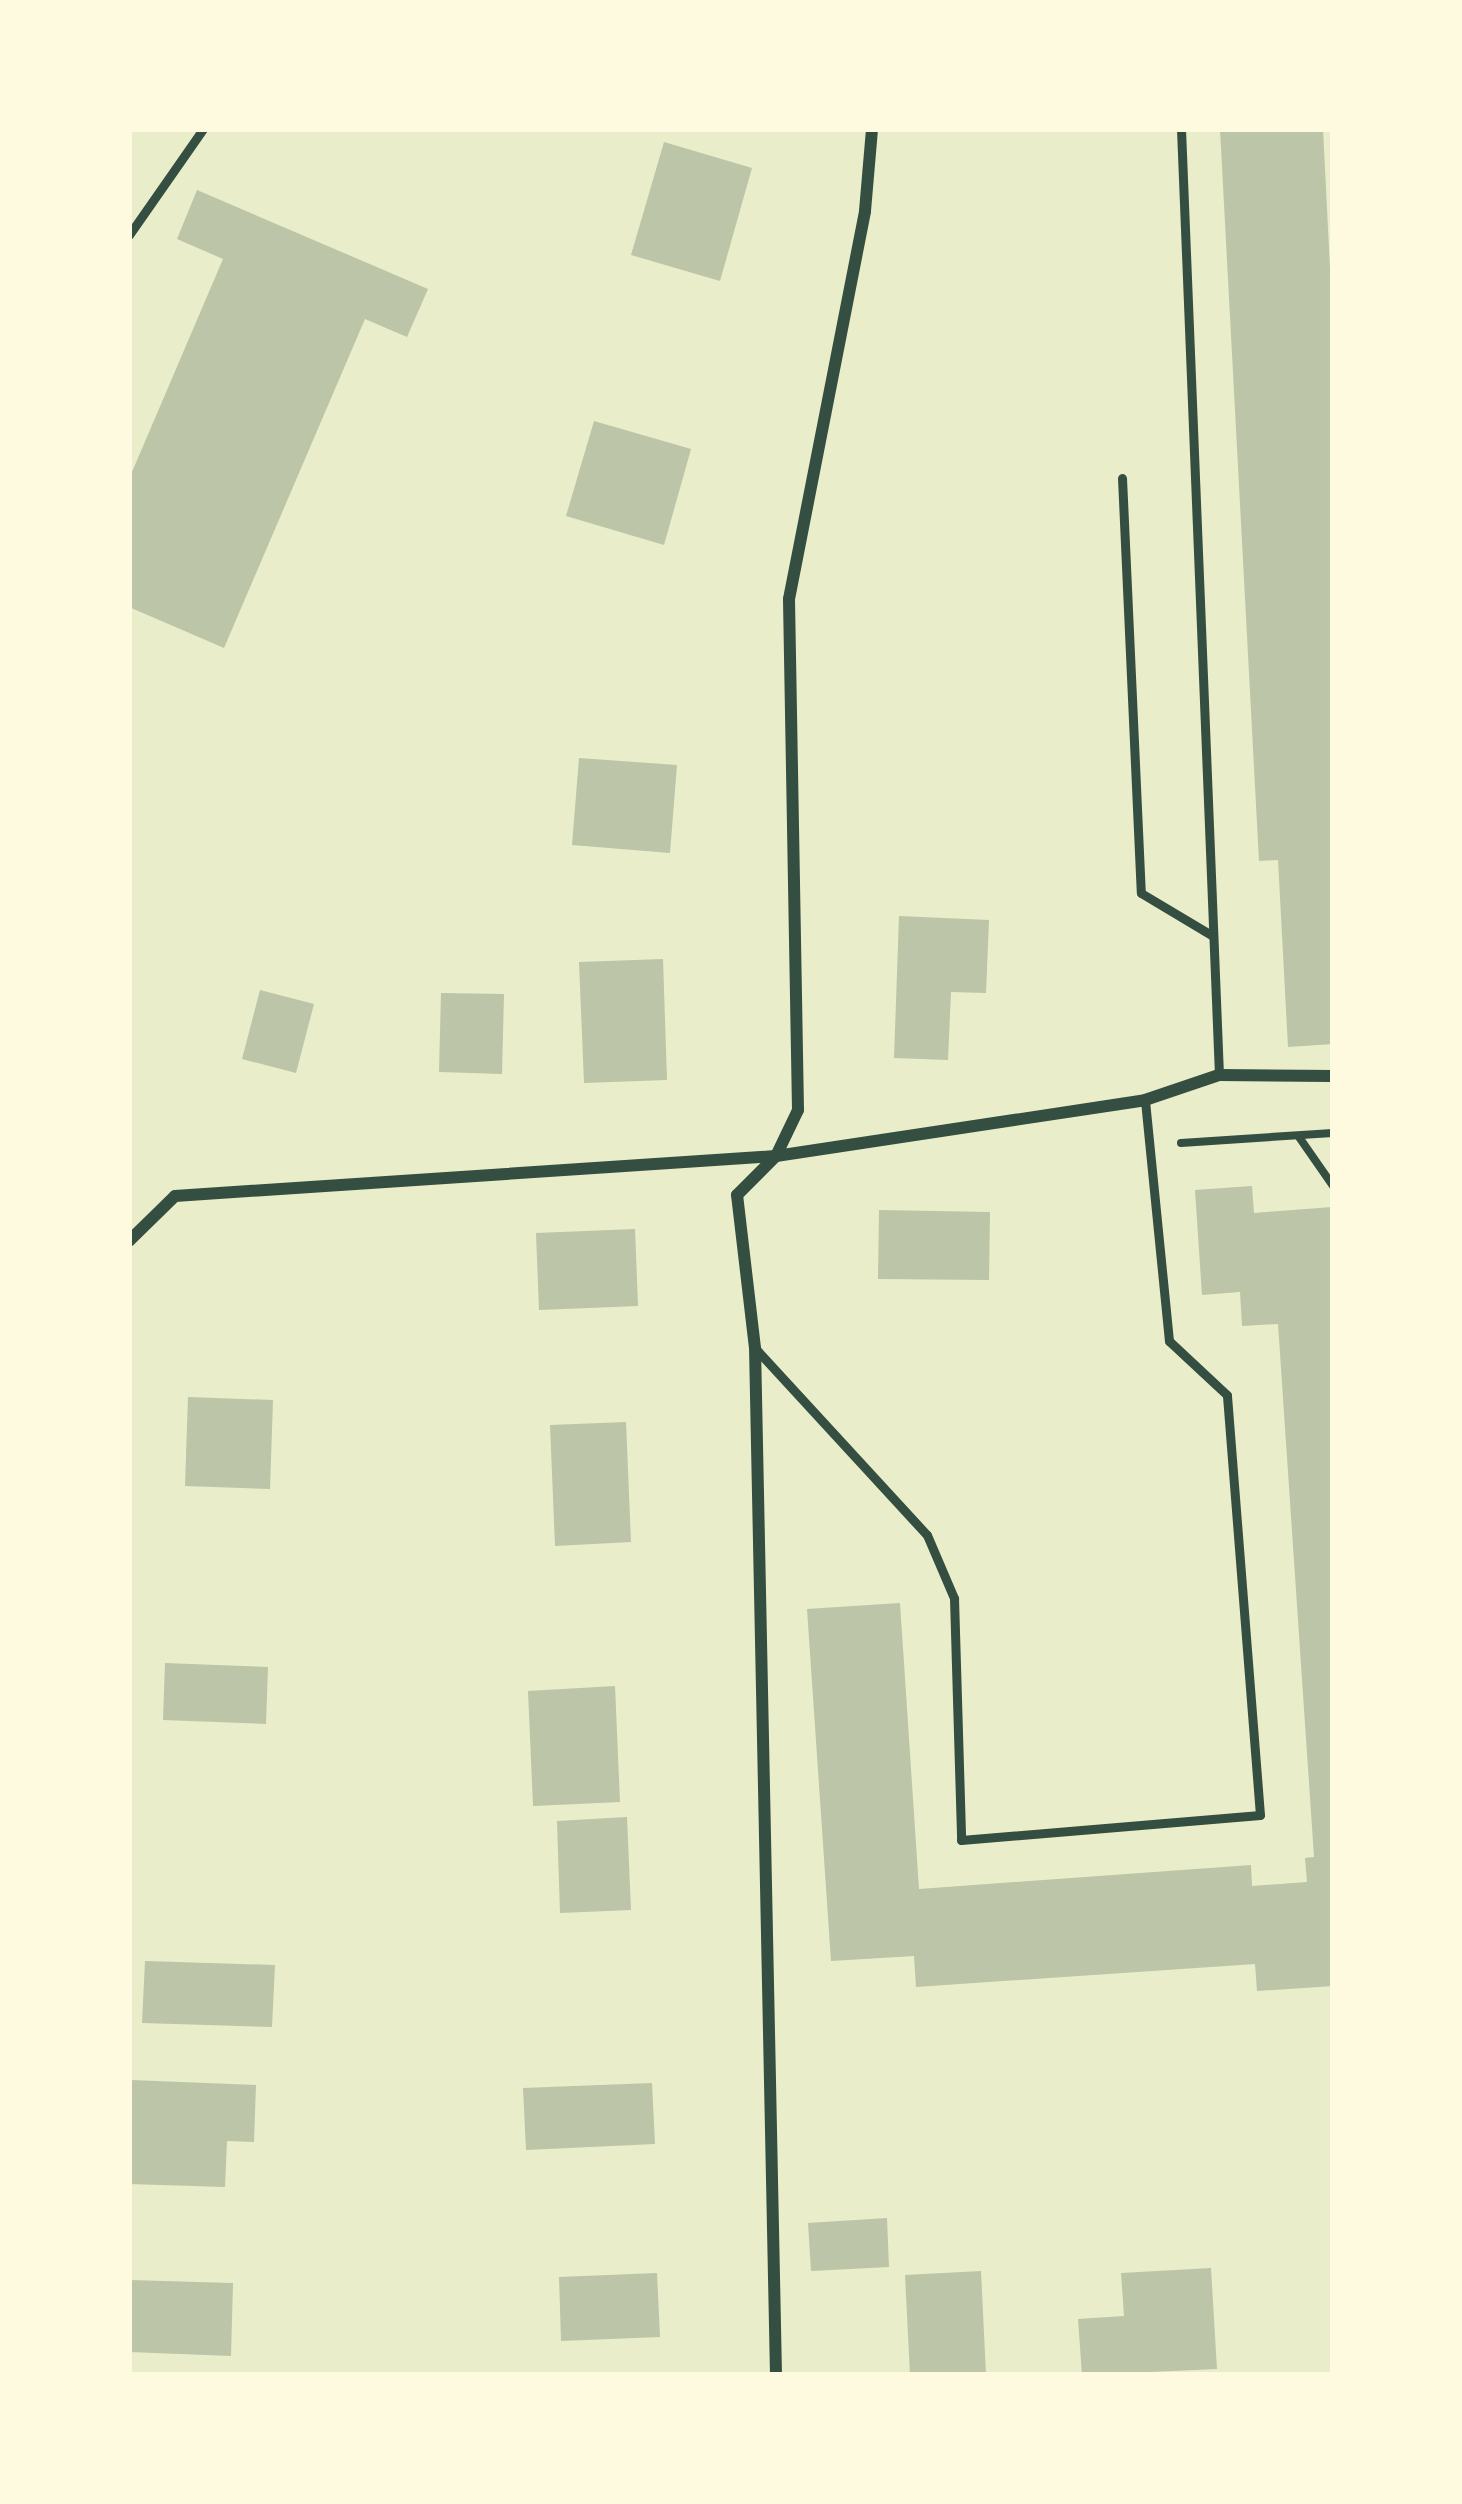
<!DOCTYPE html>
<html>
<head>
<meta charset="utf-8">
<style>
	body { margin:0 }
	#map { position:relative; width:1462px; height:2504px; overflow:hidden; background:#e9edc9; font-family:Arial,sans-serif }
	div>[style] { position:absolute }
	.building>* { inset:0; background:#bcc5a7 }
	.path>* { height:8px; margin:-4px; padding:0 4px; transform-origin:4px; border-radius:4px; background:#344e41 }
	.service>* { height:9px; margin:-4.5px; padding:0 4.5px; transform-origin:4.5px; border-radius:4.5px; background:#344e41 }
	.minor>* { height:12px; margin:-6px; padding:0 6px; transform-origin:6px; border-radius:6px; background:#344e41 }
	span { translate:-50% -50%; white-space:nowrap; text-align:center; line-height:1.15; -webkit-text-stroke:10px #fefae0; paint-order:stroke }
	.frame { position:absolute; inset:0; border:132px solid #fefae0; pointer-events:none }
</style>
</head>
<body>
<div id="map">
	<div class="building">
		<div style="clip-path:polygon(1220px 129px,1323px 129px,1333px 328px,1333px 1044px,1288px 1047px,1278px 860px,1259px 861px)"></div>
		<div style="clip-path:polygon(664px 142px,752px 168px,720px 281px,631px 255px)"></div>
		<div style="clip-path:polygon(197px 190px,428px 289px,407px 337px,365px 319px,224px 648px,129px 607px,129px 479px,223px 259px,177px 239px)"></div>
		<div style="clip-path:polygon(594px 421px,691px 449px,664px 545px,566px 516px)"></div>
		<div style="clip-path:polygon(579px 758px,677px 765px,670px 853px,572px 845px)"></div>
		<div style="clip-path:polygon(899px 916px,989px 920px,986px 993px,951px 992px,948px 1060px,894px 1058px)"></div>
		<div style="clip-path:polygon(663px 959px,667px 1080px,584px 1083px,579px 962px)"></div>
		<div style="clip-path:polygon(260px 990px,314px 1004px,296px 1073px,242px 1059px)"></div>
		<div style="clip-path:polygon(441px 993px,504px 994px,502px 1074px,439px 1072px)"></div>
		<div style="clip-path:polygon(1252px 1186px,1254px 1213px,1332px 1207px,1333px 1986px,1257px 1991px,1255px 1964px,916px 1987px,914px 1956px,831px 1961px,807px 1609px,900px 1603px,919px 1889px,1251px 1865px,1252px 1886px,1307px 1882px,1305px 1858px,1314px 1857px,1278px 1324px,1242px 1326px,1240px 1292px,1202px 1295px,1195px 1190px)"></div>
		<div style="clip-path:polygon(879px 1210px,990px 1212px,989px 1280px,878px 1279px)"></div>
		<div style="clip-path:polygon(635px 1229px,638px 1306px,539px 1310px,536px 1233px)"></div>
		<div style="clip-path:polygon(188px 1397px,273px 1400px,270px 1489px,185px 1486px)"></div>
		<div style="clip-path:polygon(626px 1422px,631px 1542px,555px 1546px,550px 1425px)"></div>
		<div style="clip-path:polygon(165px 1663px,268px 1667px,266px 1724px,163px 1720px)"></div>
		<div style="clip-path:polygon(615px 1686px,620px 1802px,533px 1806px,528px 1691px)"></div>
		<div style="clip-path:polygon(627px 1817px,631px 1910px,560px 1913px,557px 1821px)"></div>
		<div style="clip-path:polygon(145px 1961px,275px 1965px,272px 2027px,142px 2023px)"></div>
		<div style="clip-path:polygon(131px 2080px,256px 2085px,254px 2142px,227px 2141px,225px 2187px,129px 2184px)"></div>
		<div style="clip-path:polygon(652px 2083px,655px 2144px,526px 2150px,523px 2088px)"></div>
		<div style="clip-path:polygon(887px 2218px,889px 2267px,811px 2271px,808px 2223px)"></div>
		<div style="clip-path:polygon(1211px 2268px,1217px 2369px,1082px 2375px,1078px 2319px,1124px 2316px,1121px 2273px)"></div>
		<div style="clip-path:polygon(981px 2271px,986px 2375px,910px 2375px,905px 2275px)"></div>
		<div style="clip-path:polygon(657px 2273px,660px 2337px,561px 2341px,559px 2277px)"></div>
		<div style="clip-path:polygon(129px 2280px,233px 2283px,231px 2356px,129px 2352px)"></div>
	</div>
	<div class="path">
		<div style="left:1299px;top:1137px;width:60px;rotate:55.2deg"></div>
		<div style="left:1181px;top:1143px;width:152px;rotate:-3.8deg"></div>
	</div>
	<div class="service">
		<div style="left:1181px;top:129px;width:947px;rotate:87.7deg"></div>
		<div style="left:129px;top:235px;width:129px;rotate:-55.1deg"></div>
		<div style="left:1122px;top:478px;width:415px;rotate:87.4deg"></div>
		<div style="left:1141px;top:893px;width:84px;rotate:30.8deg"></div>
		<div style="left:755px;top:1348px;width:254px;rotate:47.4deg"></div>
		<div style="left:927px;top:1535px;width:69px;rotate:66.8deg"></div>
		<div style="left:954px;top:1598px;width:242px;rotate:88.3deg"></div>
		<div style="left:961px;top:1840px;width:300px;rotate:-4.8deg"></div>
		<div style="left:1260px;top:1815px;width:421px;rotate:-94.5deg"></div>
		<div style="left:1227px;top:1395px;width:79px;rotate:-137deg"></div>
		<div style="left:1169px;top:1341px;width:242px;rotate:-95.7deg"></div>
	</div>
	<div class="minor">
		<div style="left:129px;top:1241px;width:64px;rotate:-44.4deg"></div>
		<div style="left:175px;top:1196px;width:602px;rotate:-3.81deg"></div>
		<div style="left:776px;top:1156px;width:373px;rotate:-8.6deg"></div>
		<div style="left:1145px;top:1100px;width:78px;rotate:-18.7deg"></div>
		<div style="left:1219px;top:1075px;width:114px;rotate:0.5deg"></div>
		<div style="left:776px;top:2375px;width:1027px;rotate:-91.17deg"></div>
		<div style="left:755px;top:1348px;width:154px;rotate:-96.7deg"></div>
		<div style="left:737px;top:1195px;width:55px;rotate:-45deg"></div>
		<div style="left:776px;top:1156px;width:51px;rotate:-64.4deg"></div>
		<div style="left:798px;top:1110px;width:511px;rotate:-91.01deg"></div>
		<div style="left:789px;top:599px;width:395px;rotate:-78.9deg"></div>
		<div style="left:865px;top:211px;width:82px;rotate:-85.1deg"></div>
	</div>
	<div class="frame"></div>
</div>
</body>
</html>
